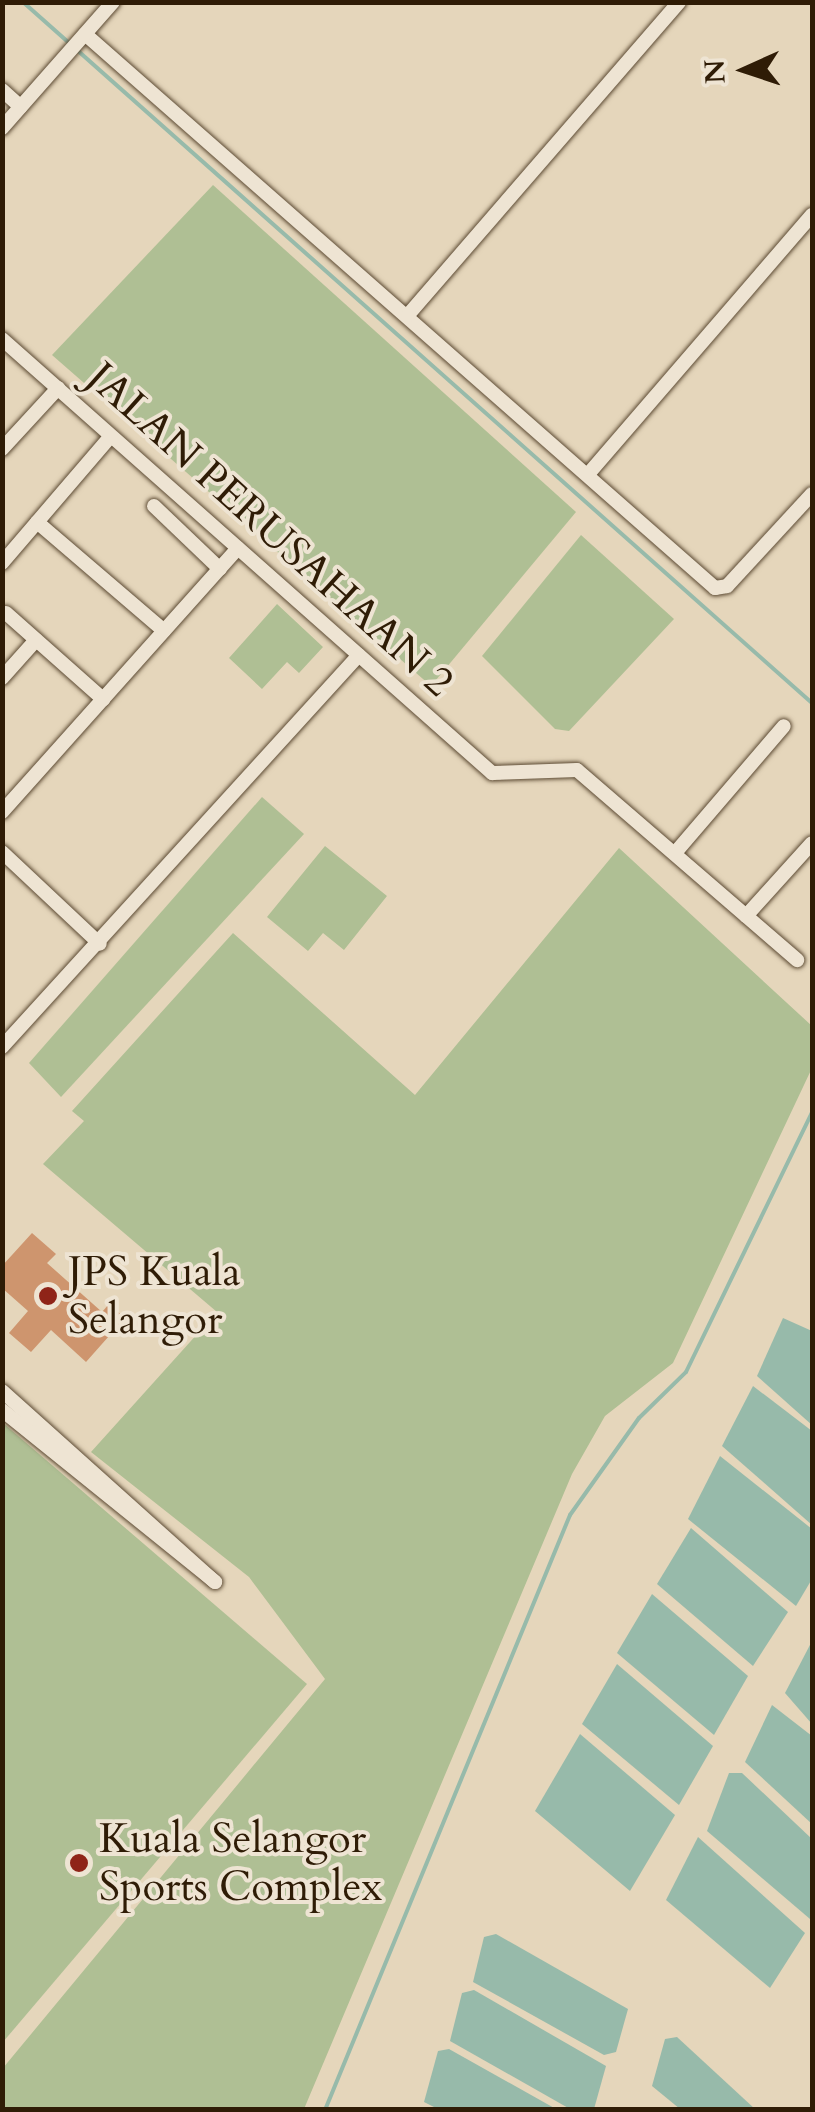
<!DOCTYPE html>
<html>
<head>
<meta charset="utf-8">
<style>
	body { margin:0 }
	#map { position:relative; width:815px; height:2112px; overflow:hidden; background:#e5d6bb; font-family:Cardo,serif }
	div>[style] { position:absolute }
	.green>* { inset:0; background:#afbf94 }
	.water>* { inset:0; background:#97baaa }
	.stream>* { height:4px; margin:-2px; padding:0 2px; transform-origin:2px; border-radius:2px; background:#97baaa }
	.building>* { inset:0; background:#ce956e }
	.roads { filter:drop-shadow(0 0 2px #5c4a33) drop-shadow(0 0 2px #5c4a33) }
	.minor>* { height:14px; margin:-7px; padding:0 7px; transform-origin:7px; border-radius:7px; background:#eee4d3 }
	.dots>* { width:28px; height:28px; translate:-50% -50%; box-sizing:border-box; border:5px solid #eee4d3; border-radius:50% }
	span { translate:-50% -50%; white-space:nowrap; text-align:center; line-height:1.15; -webkit-text-stroke:8px #eee4d3; paint-order:stroke }
	.street-label { font-size:42px; color:#2f1c06 }
	.poi-label { font-size:42px; color:#2f1c06 }
	.left { translate:0 -50%; text-align:left }
	.frame { position:absolute; inset:0; border:5px solid #2f1c06; pointer-events:none }
	.north { position:absolute; left:695px; top:20px; width:100px; height:100px; -webkit-text-stroke:8px #eee4d3; paint-order:stroke; rotate:267deg; font-size:28px; font-weight:700; line-height:40px; text-align:center; color:#2f1c06 }
	.north::after { content:''; display:block; margin:auto; width:35px; height:45px; background:#2f1c06; clip-path:polygon(50% 0,100% 100%,50% 72%,0 100%) }
</style>
</head>
<body>
<div id="map">
	<div class="green">
		<div style="clip-path:polygon(213px 185px,576px 512px,431px 686px,52px 355px)"></div>
		<div style="clip-path:polygon(581px 535px,674px 619px,569px 731px,555px 729px,482px 656px)"></div>
		<div style="clip-path:polygon(277px 604px,323px 647px,299px 673px,287px 662px,262px 689px,229px 658px)"></div>
		<div style="clip-path:polygon(262px 797px,304px 834px,61px 1097px,29px 1063px)"></div>
		<div style="clip-path:polygon(325px 846px,387px 896px,344px 950px,323px 933px,308px 951px,267px 917px)"></div>
		<div style="clip-path:polygon(619px 848px,812px 1026px,812px 1068px,673px 1363px,605px 1416px,572px 1474px,304px 2109px,3px 2109px,3px 2068px,325px 1679px,249px 1577px,91px 1452px,217px 1312px,43px 1164px,84px 1121px,72px 1111px,233px 933px,415px 1095px)"></div>
		<div style="clip-path:polygon(3px 1423px,307px 1684px,3px 2042px,2px 1423px)"></div>
	</div>
	<div class="water">
		<div style="clip-path:polygon(783px 1318px,812px 1331px,812px 1425px,757px 1376px)"></div>
		<div style="clip-path:polygon(753px 1386px,812px 1431px,812px 1525px,722px 1446px)"></div>
		<div style="clip-path:polygon(720px 1456px,812px 1529px,812px 1579px,796px 1606px,688px 1519px)"></div>
		<div style="clip-path:polygon(691px 1528px,788px 1612px,753px 1666px,657px 1584px)"></div>
		<div style="clip-path:polygon(652px 1594px,748px 1676px,714px 1735px,617px 1653px)"></div>
		<div style="clip-path:polygon(812px 1641px,812px 1724px,785px 1693px)"></div>
		<div style="clip-path:polygon(617px 1664px,713px 1746px,679px 1805px,582px 1724px)"></div>
		<div style="clip-path:polygon(772px 1705px,812px 1736px,812px 1824px,745px 1762px)"></div>
		<div style="clip-path:polygon(580px 1734px,675px 1815px,630px 1891px,535px 1811px)"></div>
		<div style="clip-path:polygon(729px 1773px,742px 1773px,812px 1839px,810px 1919px,707px 1831px)"></div>
		<div style="clip-path:polygon(698px 1837px,805px 1933px,770px 1988px,666px 1900px)"></div>
		<div style="clip-path:polygon(496px 1934px,628px 2009px,616px 2052px,604px 2055px,473px 1982px,484px 1937px)"></div>
		<div style="clip-path:polygon(474px 1990px,606px 2066px,594px 2109px,570px 2109px,450px 2041px,462px 1993px)"></div>
		<div style="clip-path:polygon(677px 2037px,755px 2109px,680px 2109px,652px 2086px,665px 2039px)"></div>
		<div style="clip-path:polygon(449px 2049px,556px 2109px,438px 2109px,424px 2102px,438px 2051px)"></div>
	</div>
	<div class="stream">
		<div style="left:23px;top:2px;width:1055px;rotate:41.62deg"></div>
		<div style="left:325px;top:2110px;width:643px;rotate:-67.62deg"></div>
		<div style="left:570px;top:1515px;width:119px;rotate:-54.6deg"></div>
		<div style="left:639px;top:1418px;width:66px;rotate:-44.4deg"></div>
		<div style="left:686px;top:1372px;width:288px;rotate:-64.1deg"></div>
	</div>
	<div class="building">
		<div style="clip-path:polygon(32px 1233px,56px 1254px,47px 1263px,102px 1312px,109px 1304px,125px 1318px,86px 1362px,51px 1330px,31px 1352px,9px 1333px,28px 1311px,2px 1288px,2px 1266px)"></div>
	</div>
	<div class="roads">
		<div class="minor">
			<div style="left:85px;top:34px;width:839px;rotate:41.33deg"></div>
			<div style="left:715px;top:588px;width:12px;rotate:-9deg"></div>
			<div style="left:727px;top:586px;width:125px;rotate:-47.3deg"></div>
			<div style="left:2px;top:90px;width:25px;rotate:42deg"></div>
			<div style="left:2px;top:128px;width:168px;rotate:-48.6deg"></div>
			<div style="left:408px;top:315px;width:414px;rotate:-49.1deg"></div>
			<div style="left:2px;top:339px;width:655px;rotate:41.53deg"></div>
			<div style="left:492px;top:773px;width:85px;rotate:-2deg"></div>
			<div style="left:577px;top:770px;width:291px;rotate:40.8deg"></div>
			<div style="left:2px;top:449px;width:83px;rotate:-47.4deg"></div>
			<div style="left:590px;top:472px;width:340px;rotate:-49.2deg"></div>
			<div style="left:154px;top:506px;width:91px;rotate:43.7deg"></div>
			<div style="left:37px;top:522px;width:167px;rotate:40.6deg"></div>
			<div style="left:2px;top:563px;width:167px;rotate:-49.4deg"></div>
			<div style="left:6px;top:613px;width:130px;rotate:41.6deg"></div>
			<div style="left:2px;top:678px;width:51px;rotate:-48.2deg"></div>
			<div style="left:2px;top:812px;width:354px;rotate:-48.2deg"></div>
			<div style="left:2px;top:852px;width:134px;rotate:43.2deg"></div>
			<div style="left:675px;top:853px;width:167px;rotate:-49.4deg"></div>
			<div style="left:746px;top:916px;width:98px;rotate:-47.9deg"></div>
			<div style="left:2px;top:1047px;width:530px;rotate:-47.68deg"></div>
			<div style="left:2px;top:1391px;width:286px;rotate:41.9deg"></div>
			<div style="left:2px;top:1410px;width:274px;rotate:38.9deg"></div>
		</div>
	</div>
	<div class="dots">
		<div style="left:48px;top:1296px;background:#8f2418"></div>
		<div style="left:79px;top:1863px;background:#8f2418"></div>
	</div>
	<div class="street-label">
		<span style="left:270px;top:530px;rotate:42deg">JALAN PERUSAHAAN 2</span>
	</div>
	<div class="poi-label">
		<span class="left" style="left:68px;top:1296px">JPS Kuala<br>Selangor</span>
		<span class="left" style="left:99px;top:1863px">Kuala Selangor<br>Sports Complex</span>
	</div>
	<div class="frame"></div>
	<div class="north">N</div>
</div>
</body>
</html>
